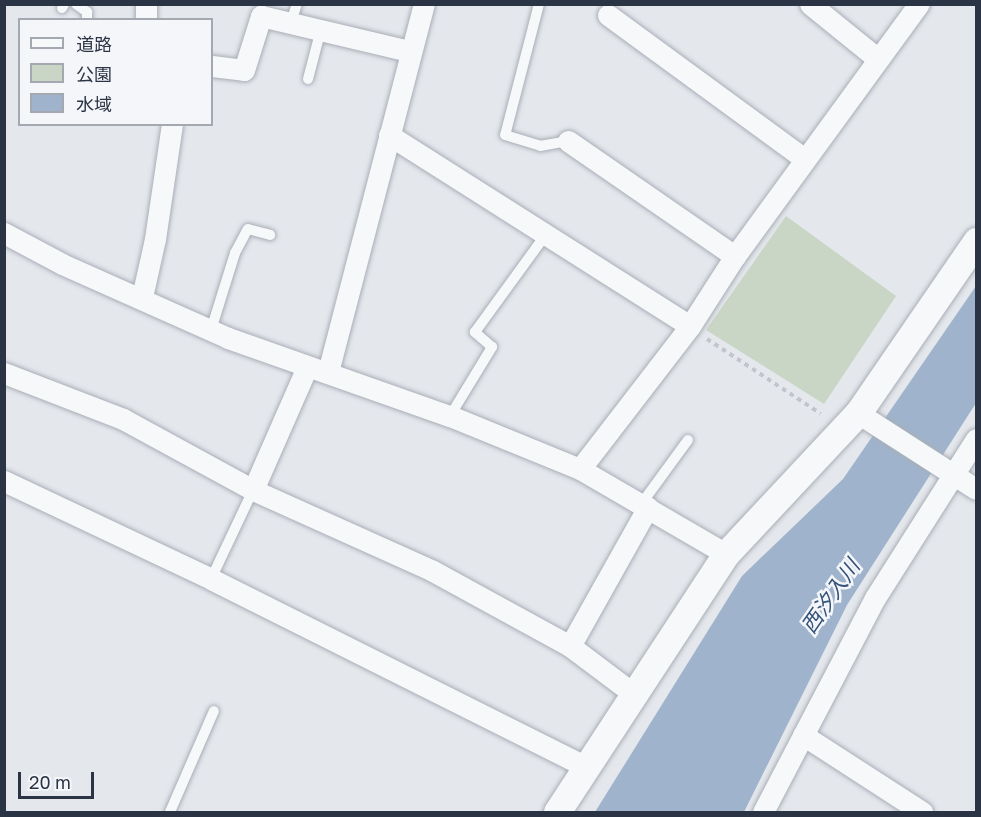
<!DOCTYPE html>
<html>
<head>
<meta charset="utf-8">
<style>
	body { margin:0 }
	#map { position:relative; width:981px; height:817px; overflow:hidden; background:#e4e7ec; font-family:"Golos Text","Noto Sans JP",sans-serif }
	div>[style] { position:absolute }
	.green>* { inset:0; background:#c9d6c5 }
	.water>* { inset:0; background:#9fb4cc }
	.path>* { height:4px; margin-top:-2px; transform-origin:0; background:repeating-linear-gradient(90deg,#c2c5cb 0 4.5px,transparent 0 9px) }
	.roads { filter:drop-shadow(0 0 2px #a9aeb7) drop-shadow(0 0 2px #a9aeb7) }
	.service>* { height:10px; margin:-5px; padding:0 5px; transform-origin:5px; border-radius:5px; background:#f7f8fa }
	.minor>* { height:21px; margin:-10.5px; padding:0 10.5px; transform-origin:10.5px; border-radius:10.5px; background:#f7f8fa }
	.tertiary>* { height:27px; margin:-13.5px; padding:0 13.5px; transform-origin:13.5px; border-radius:13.5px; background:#f7f8fa }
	span { translate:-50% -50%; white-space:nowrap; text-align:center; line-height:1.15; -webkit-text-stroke:5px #f4f6f9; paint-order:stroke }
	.water-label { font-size:21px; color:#34527a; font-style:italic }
	.frame { position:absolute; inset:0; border:6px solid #2b3445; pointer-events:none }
	.legend { position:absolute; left:18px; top:18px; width:195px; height:108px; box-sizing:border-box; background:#f4f6f9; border:2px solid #a4a8b1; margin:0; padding:8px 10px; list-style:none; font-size:18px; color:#2b3445 }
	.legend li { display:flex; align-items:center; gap:12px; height:30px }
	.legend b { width:30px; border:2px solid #a4a8b1 }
	.scale { position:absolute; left:18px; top:772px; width:76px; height:27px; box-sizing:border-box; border:3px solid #2b3445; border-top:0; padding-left:8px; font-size:18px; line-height:21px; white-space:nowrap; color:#2b3445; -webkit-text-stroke:4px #f4f6f9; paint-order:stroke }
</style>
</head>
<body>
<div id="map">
	<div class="green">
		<div style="clip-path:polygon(786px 216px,896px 296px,824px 404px,706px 330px)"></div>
	</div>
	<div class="water">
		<div style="clip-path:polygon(976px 286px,976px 403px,847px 605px,744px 812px,595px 812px,742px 576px,843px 479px)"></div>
	</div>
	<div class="path">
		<div style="left:707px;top:339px;width:136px;rotate:33.3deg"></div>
	</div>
	<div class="roads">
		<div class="service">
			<div style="left:76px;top:4px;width:14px;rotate:36deg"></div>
			<div style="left:87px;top:12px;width:8px;rotate:90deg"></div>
			<div style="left:539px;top:4px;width:135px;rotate:104.5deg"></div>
			<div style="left:505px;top:135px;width:37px;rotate:17deg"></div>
			<div style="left:540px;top:146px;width:28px;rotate:-10deg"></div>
			<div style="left:62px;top:8px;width:4px;rotate:-63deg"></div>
			<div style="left:291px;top:22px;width:19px;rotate:-72deg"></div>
			<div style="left:308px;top:79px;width:52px;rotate:-75.4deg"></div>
			<div style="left:211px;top:330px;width:81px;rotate:-72.7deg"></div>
			<div style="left:235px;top:253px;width:27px;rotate:-62deg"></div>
			<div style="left:248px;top:229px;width:23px;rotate:15deg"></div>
			<div style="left:450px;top:416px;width:81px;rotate:-58.7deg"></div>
			<div style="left:492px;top:347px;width:23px;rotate:-139deg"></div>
			<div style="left:475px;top:332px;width:122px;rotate:-54deg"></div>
			<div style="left:642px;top:503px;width:78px;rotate:-53.9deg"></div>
			<div style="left:211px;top:579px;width:98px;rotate:-64.7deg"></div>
			<div style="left:170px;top:812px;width:110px;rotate:-66.5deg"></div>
		</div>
		<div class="minor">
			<div style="left:810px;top:4px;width:87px;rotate:39deg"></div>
			<div style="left:608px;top:15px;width:244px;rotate:36.2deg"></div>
			<div style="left:146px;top:20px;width:16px;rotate:-90deg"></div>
			<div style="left:212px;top:66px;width:32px;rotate:7deg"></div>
			<div style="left:244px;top:70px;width:57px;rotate:-72.5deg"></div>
			<div style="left:261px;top:16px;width:152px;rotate:13.3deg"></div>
			<div style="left:389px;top:135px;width:356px;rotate:32.4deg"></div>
			<div style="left:568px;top:141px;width:203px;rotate:34.6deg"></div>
			<div style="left:4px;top:233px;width:66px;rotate:28.1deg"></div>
			<div style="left:62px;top:264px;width:182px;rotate:24deg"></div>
			<div style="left:228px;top:338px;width:235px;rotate:19.4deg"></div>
			<div style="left:450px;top:416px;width:140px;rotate:22.2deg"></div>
			<div style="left:580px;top:469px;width:169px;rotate:30.2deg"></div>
			<div style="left:142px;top:297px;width:59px;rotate:-77.4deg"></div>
			<div style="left:155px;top:239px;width:116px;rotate:-81.6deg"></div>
			<div style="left:328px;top:372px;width:380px;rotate:-75.4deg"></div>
			<div style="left:4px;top:373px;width:128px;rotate:21.1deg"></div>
			<div style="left:123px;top:419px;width:148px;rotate:28.6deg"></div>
			<div style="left:253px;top:490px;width:197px;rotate:24.2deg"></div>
			<div style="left:433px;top:571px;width:156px;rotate:28.7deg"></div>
			<div style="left:570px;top:646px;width:80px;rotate:36.9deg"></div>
			<div style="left:858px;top:413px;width:140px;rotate:32.8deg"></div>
			<div style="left:580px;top:469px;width:180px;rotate:-52.4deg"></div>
			<div style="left:690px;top:326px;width:83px;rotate:-57.3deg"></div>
			<div style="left:735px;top:256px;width:312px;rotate:-53.9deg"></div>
			<div style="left:4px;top:481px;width:229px;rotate:25.3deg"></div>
			<div style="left:211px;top:579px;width:419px;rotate:26.6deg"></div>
			<div style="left:253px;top:490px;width:134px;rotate:-66.3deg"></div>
			<div style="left:570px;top:646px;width:159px;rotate:-60.7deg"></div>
			<div style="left:803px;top:735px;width:142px;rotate:32.9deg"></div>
			<div style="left:763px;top:812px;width:242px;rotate:-62.4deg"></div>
			<div style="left:875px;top:598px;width:188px;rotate:-57.6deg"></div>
		</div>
		<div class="tertiary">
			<div style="left:557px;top:812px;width:308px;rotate:-56.8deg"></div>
			<div style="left:726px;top:554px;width:193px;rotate:-46.9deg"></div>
			<div style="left:858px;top:413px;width:209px;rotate:-55.5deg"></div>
		</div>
	</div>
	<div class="water-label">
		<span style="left:830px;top:596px;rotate:-55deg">西汐入川</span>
	</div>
	<div class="frame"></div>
	<ul class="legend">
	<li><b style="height:8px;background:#f7f8fa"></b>道路</li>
	<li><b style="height:16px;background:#c9d6c5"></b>公園</li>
	<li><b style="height:16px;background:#9fb4cc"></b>水域</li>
	</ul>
	<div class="scale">20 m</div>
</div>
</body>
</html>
